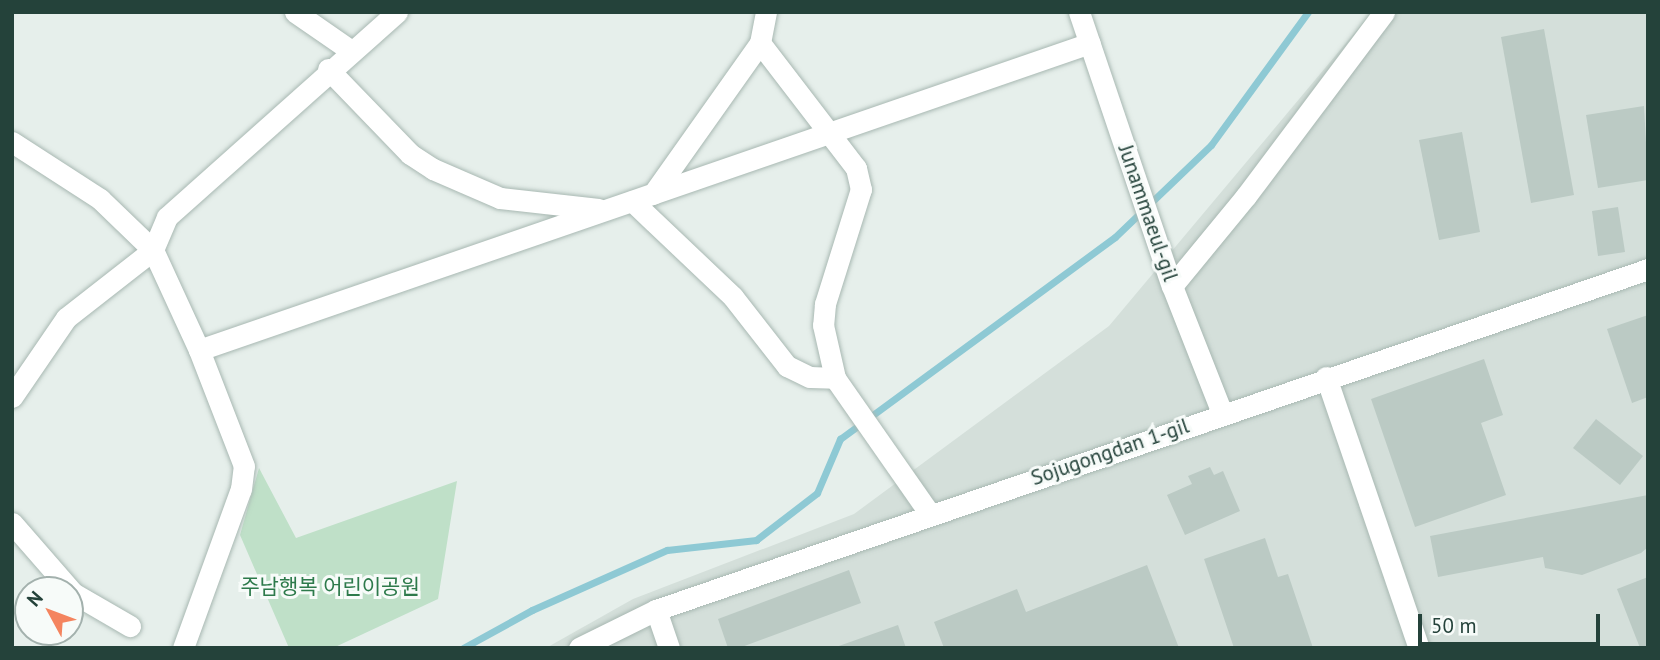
<!DOCTYPE html>
<html>
<head>
<meta charset="utf-8">
<style>
	body { margin:0 }
	#map { position:relative; width:1660px; height:660px; overflow:hidden; background:#e6efeb; font-family:"PT Sans","Noto Sans KR",sans-serif }
	div>[style] { position:absolute }
	.built>* { inset:0; background:#d4dfda }
	.green>* { inset:0; background:#bfe0c8 }
	.stream>* { height:7px; margin:-3.5px; padding:0 3.5px; transform-origin:3.5px; border-radius:3.5px; background:#8ec9d4 }
	.building>* { inset:0; background:#bbcac4 }
	.roads { filter:drop-shadow(0 0 2px #a8b8b2) drop-shadow(0 0 2px #a8b8b2) }
	.minor>* { height:21px; margin:-10.5px; padding:0 10.5px; transform-origin:10.5px; border-radius:10.5px; background:#fff }
	span { translate:-50% -50%; white-space:nowrap; text-align:center; line-height:1.15; -webkit-text-stroke:6px #f7fbf9; paint-order:stroke }
	.street-label { font-size:21px; color:#24423a }
	.park-label { font-size:21px; color:#2d7a4b }
	.frame { position:absolute; inset:0; border:14px solid #24423a; pointer-events:none }
	.north { position:absolute; left:14px; top:576px; width:70px; height:70px; box-sizing:border-box; background:#f7fbf9; border:2px solid #a3b1ad; border-radius:50%; rotate:311deg; font-size:19px; font-weight:700; line-height:28px; text-align:center; color:#24423a }
	.north::after { content:''; display:block; margin:auto; width:24px; height:32px; background:#f4845f; clip-path:polygon(50% 0,100% 100%,50% 72%,0 100%) }
	.scale { position:absolute; left:1418px; top:614px; width:182px; height:32px; box-sizing:border-box; border:4px solid #24423a; border-top:0; padding-left:9px; font-size:21px; line-height:24px; white-space:nowrap; color:#24423a; -webkit-text-stroke:5px #f7fbf9; paint-order:stroke }
</style>
</head>
<body>
<div id="map">
	<div class="built">
		<div style="clip-path:polygon(1372px 12px,1648px 12px,1648px 648px,546px 648px,633px 599px,854px 514px,1109px 326px)"></div>
	</div>
	<div class="green">
		<div style="clip-path:polygon(259px 468px,296px 538px,457px 481px,438px 599px,333px 648px,289px 648px,240px 535px)"></div>
	</div>
	<div class="stream">
		<div style="left:463px;top:648px;width:79px;rotate:-28.8deg"></div>
		<div style="left:532px;top:610px;width:148px;rotate:-24deg"></div>
		<div style="left:667px;top:550px;width:90px;rotate:-6.4deg"></div>
		<div style="left:756px;top:540px;width:77px;rotate:-37.6deg"></div>
		<div style="left:817px;top:493px;width:59px;rotate:-66.9deg"></div>
		<div style="left:840px;top:439px;width:341px;rotate:-36.3deg"></div>
		<div style="left:1115px;top:237px;width:133px;rotate:-43.8deg"></div>
		<div style="left:1211px;top:145px;width:165px;rotate:-53.9deg"></div>
	</div>
	<div class="building">
		<div style="clip-path:polygon(1544px 29px,1574px 195px,1531px 203px,1501px 37px)"></div>
		<div style="clip-path:polygon(1644px 106px,1648px 180px,1598px 188px,1586px 115px)"></div>
		<div style="clip-path:polygon(1462px 132px,1480px 232px,1439px 240px,1419px 140px)"></div>
		<div style="clip-path:polygon(1618px 207px,1625px 252px,1598px 256px,1592px 211px)"></div>
		<div style="clip-path:polygon(1648px 315px,1648px 397px,1632px 403px,1607px 329px)"></div>
		<div style="clip-path:polygon(1484px 359px,1503px 415px,1481px 423px,1506px 495px,1415px 527px,1371px 399px)"></div>
		<div style="clip-path:polygon(1596px 419px,1643px 456px,1620px 485px,1573px 448px)"></div>
		<div style="clip-path:polygon(1210px 467px,1214px 475px,1223px 471px,1240px 511px,1185px 535px,1167px 495px,1192px 484px,1188px 476px)"></div>
		<div style="clip-path:polygon(1648px 495px,1648px 547px,1641px 553px,1582px 575px,1545px 568px,1543px 557px,1438px 577px,1430px 536px)"></div>
		<div style="clip-path:polygon(1265px 538px,1278px 577px,1288px 574px,1313px 648px,1234px 648px,1204px 559px)"></div>
		<div style="clip-path:polygon(1147px 565px,1179px 648px,944px 648px,934px 622px,1017px 589px,1026px 612px)"></div>
		<div style="clip-path:polygon(849px 570px,861px 603px,739px 648px,728px 648px,718px 619px)"></div>
		<div style="clip-path:polygon(1648px 577px,1648px 648px,1640px 648px,1617px 589px)"></div>
		<div style="clip-path:polygon(898px 625px,906px 648px,836px 648px,836px 647px)"></div>
	</div>
	<div class="roads">
		<div class="minor">
			<div style="left:295px;top:12px;width:67px;rotate:34.6deg"></div>
			<div style="left:766px;top:12px;width:32px;rotate:101deg"></div>
			<div style="left:760px;top:43px;width:158px;rotate:52.5deg"></div>
			<div style="left:856px;top:168px;width:22px;rotate:77deg"></div>
			<div style="left:861px;top:189px;width:121px;rotate:107.4deg"></div>
			<div style="left:825px;top:304px;width:21px;rotate:95deg"></div>
			<div style="left:823px;top:325px;width:54px;rotate:77.2deg"></div>
			<div style="left:835px;top:378px;width:166px;rotate:55.1deg"></div>
			<div style="left:1079px;top:12px;width:289px;rotate:71.3deg"></div>
			<div style="left:1172px;top:286px;width:136px;rotate:68.5deg"></div>
			<div style="left:328px;top:69px;width:118px;rotate:46deg"></div>
			<div style="left:410px;top:154px;width:27px;rotate:33deg"></div>
			<div style="left:433px;top:169px;width:73px;rotate:23.4deg"></div>
			<div style="left:500px;top:198px;width:99px;rotate:6.4deg"></div>
			<div style="left:12px;top:142px;width:105px;rotate:32.9deg"></div>
			<div style="left:100px;top:199px;width:74px;rotate:43.9deg"></div>
			<div style="left:153px;top:250px;width:110px;rotate:65.3deg"></div>
			<div style="left:199px;top:350px;width:942px;rotate:-19.01deg"></div>
			<div style="left:653px;top:194px;width:185px;rotate:-54.7deg"></div>
			<div style="left:632px;top:201px;width:139px;rotate:43.5deg"></div>
			<div style="left:733px;top:297px;width:88px;rotate:52deg"></div>
			<div style="left:787px;top:366px;width:25px;rotate:26deg"></div>
			<div style="left:810px;top:377px;width:25px;rotate:2deg"></div>
			<div style="left:1172px;top:286px;width:117px;rotate:-50.6deg"></div>
			<div style="left:1246px;top:196px;width:230px;rotate:-53.1deg"></div>
			<div style="left:1326px;top:377px;width:287px;rotate:71.1deg"></div>
			<div style="left:12px;top:397px;width:96px;rotate:-55.6deg"></div>
			<div style="left:66px;top:318px;width:110px;rotate:-38deg"></div>
			<div style="left:153px;top:250px;width:36px;rotate:-67deg"></div>
			<div style="left:167px;top:217px;width:308px;rotate:-41.7deg"></div>
			<div style="left:12px;top:523px;width:93px;rotate:48.9deg"></div>
			<div style="left:73px;top:593px;width:66px;rotate:30.1deg"></div>
			<div style="left:656px;top:610px;width:40px;rotate:71.1deg"></div>
			<div style="left:183px;top:648px;width:169px;rotate:-70deg"></div>
			<div style="left:241px;top:489px;width:23px;rotate:-83deg"></div>
			<div style="left:244px;top:466px;width:124px;rotate:-111.2deg"></div>
			<div style="left:579px;top:648px;width:86px;rotate:-26.3deg"></div>
			<div style="left:656px;top:610px;width:1049px;rotate:-18.97deg"></div>
		</div>
	</div>
	<div class="street-label">
		<span style="left:1148px;top:213px;rotate:71deg">Junammaeul-gil</span>
		<span style="left:1110px;top:452px;rotate:-19deg">Sojugongdan 1-gil</span>
	</div>
	<div class="park-label">
		<span style="left:330px;top:587px">주남행복 어린이공원</span>
	</div>
	<div class="frame"></div>
	<div class="north">N</div>
	<div class="scale">50 m</div>
</div>
</body>
</html>
